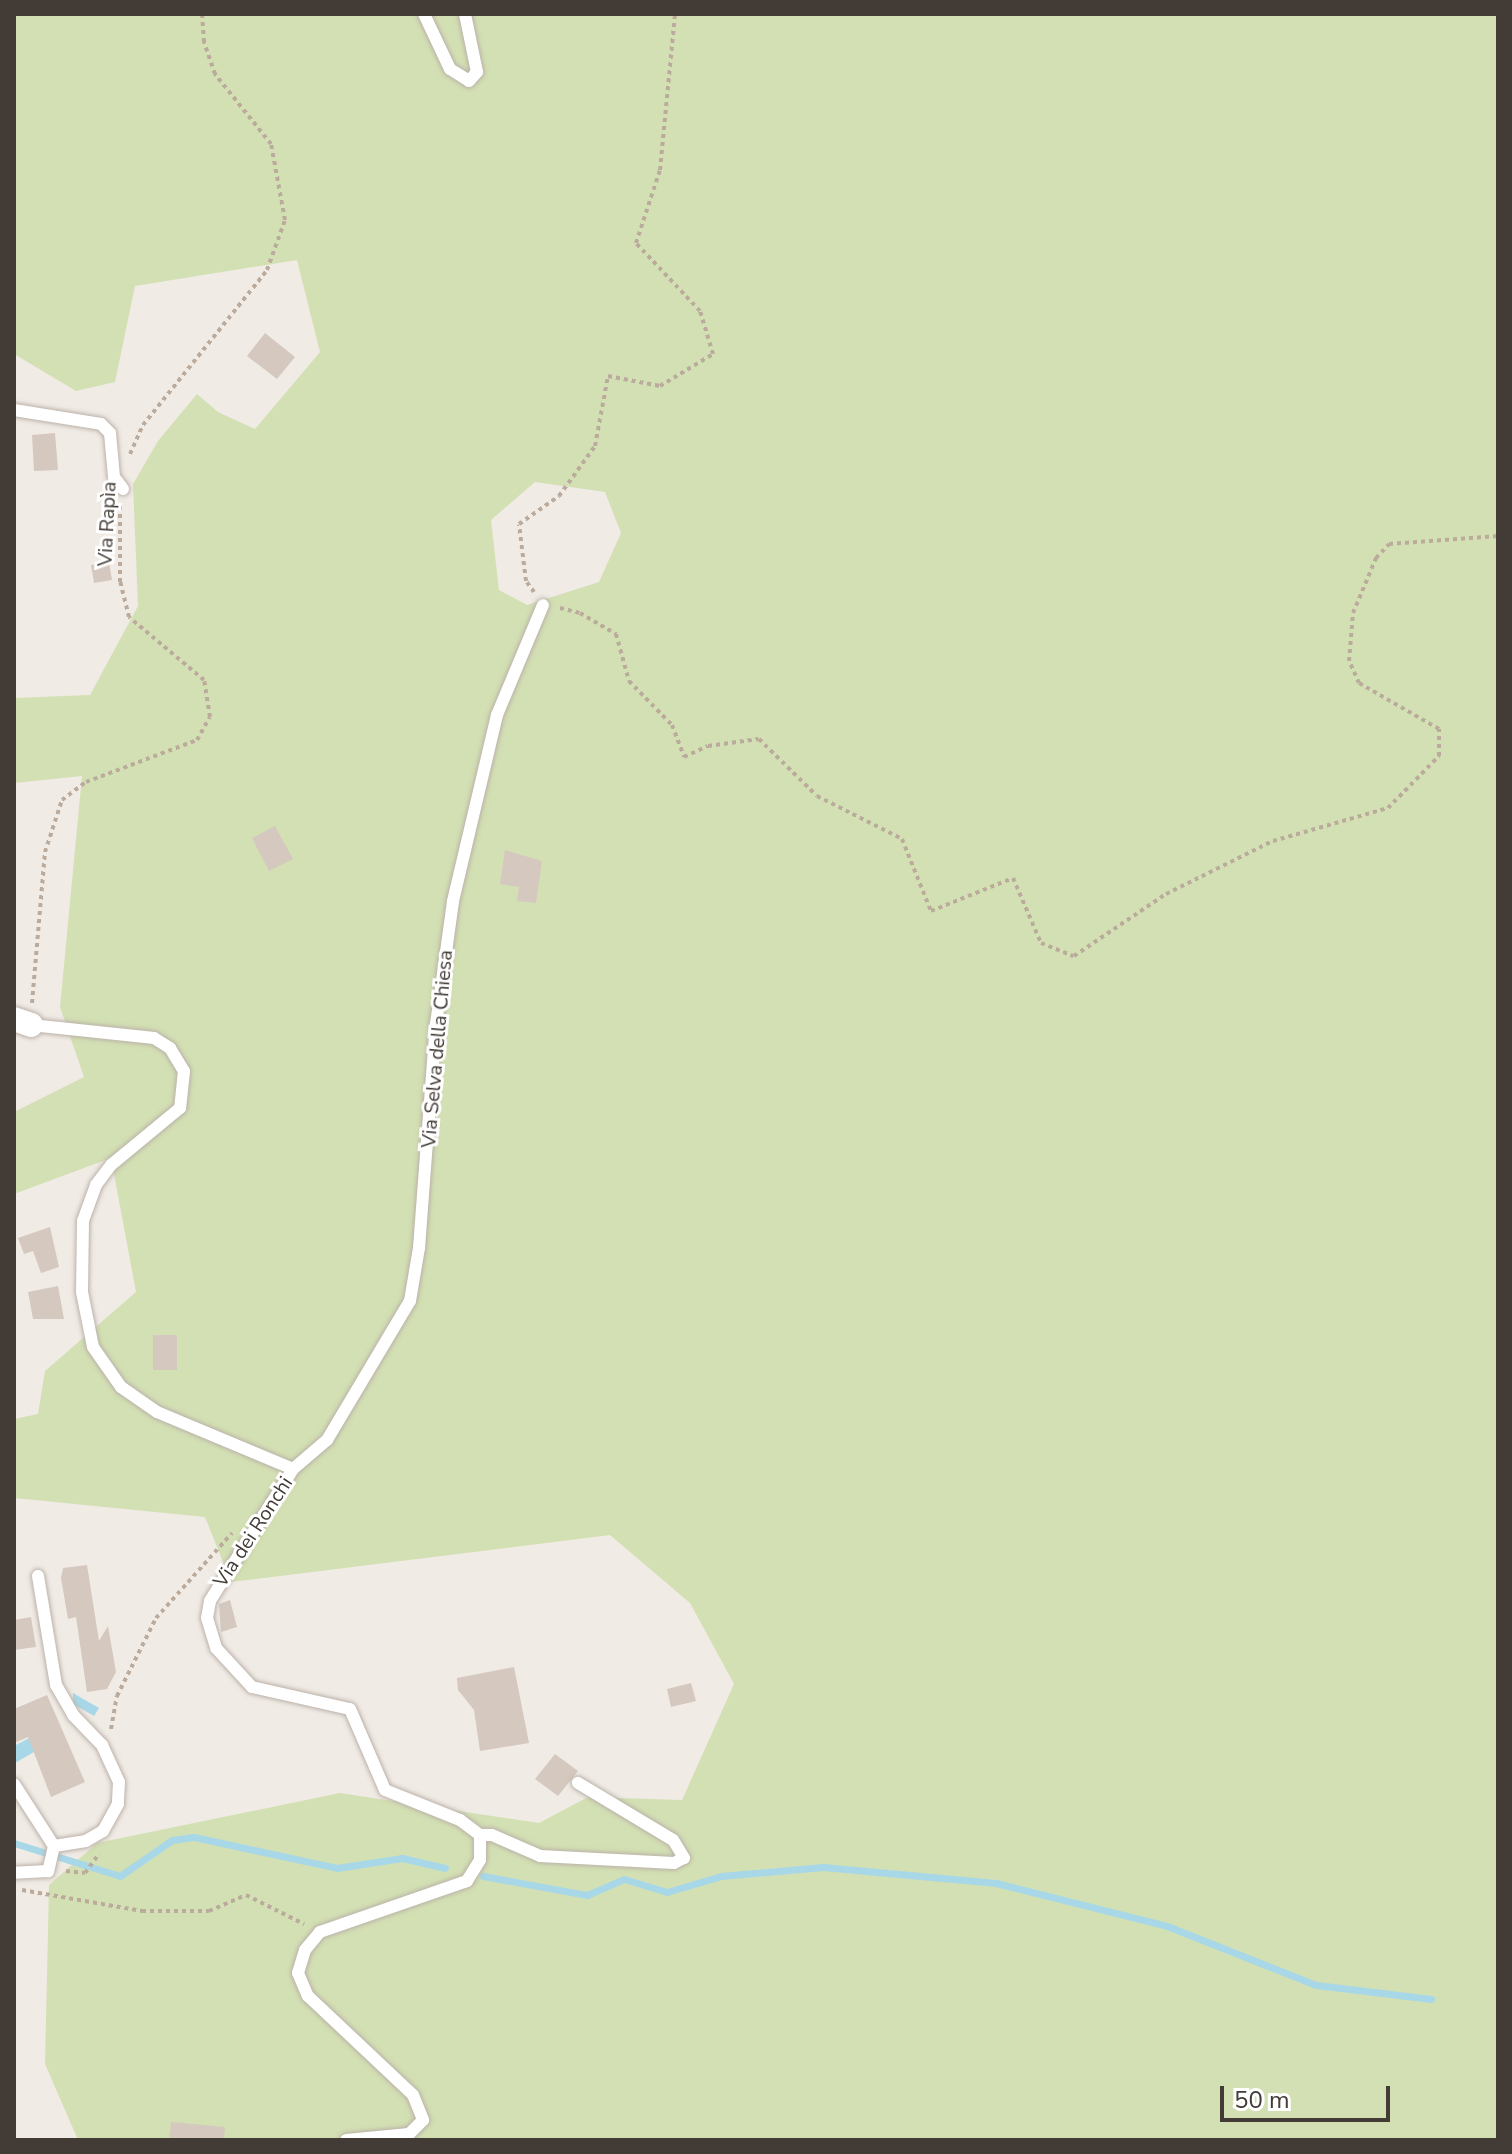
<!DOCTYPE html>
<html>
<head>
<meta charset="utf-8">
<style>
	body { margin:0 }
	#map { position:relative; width:1512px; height:2154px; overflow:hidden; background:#f1ebe6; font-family:"Nunito Sans",sans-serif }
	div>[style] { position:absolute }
	.green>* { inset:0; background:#d3e0b3 }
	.water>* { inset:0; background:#a8d8e7 }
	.stream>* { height:7px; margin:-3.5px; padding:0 3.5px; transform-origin:3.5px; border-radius:3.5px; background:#a8d8e7 }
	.building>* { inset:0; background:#d4c8bf }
	.path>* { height:4px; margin-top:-2px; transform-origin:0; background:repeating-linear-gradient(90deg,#bbab9c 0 4px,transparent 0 8px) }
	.roads { filter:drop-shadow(0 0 2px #bbb2a9) drop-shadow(0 0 2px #bbb2a9) }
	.service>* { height:12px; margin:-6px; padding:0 6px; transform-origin:6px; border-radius:6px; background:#fff }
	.minor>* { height:24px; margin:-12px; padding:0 12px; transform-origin:12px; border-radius:12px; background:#fff }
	span { translate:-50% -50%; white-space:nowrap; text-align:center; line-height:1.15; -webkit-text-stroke:6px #fff; paint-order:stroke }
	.street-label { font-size:20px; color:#423b36 }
	.frame { position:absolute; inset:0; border:16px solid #423b36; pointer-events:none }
	.scale { position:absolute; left:1220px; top:2086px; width:170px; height:36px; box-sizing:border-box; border:4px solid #423b36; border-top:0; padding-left:10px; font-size:24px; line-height:28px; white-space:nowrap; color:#423b36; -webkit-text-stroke:6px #fff; paint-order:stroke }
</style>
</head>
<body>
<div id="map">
	<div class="green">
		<div style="clip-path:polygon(evenodd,14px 14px,1498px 14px,1498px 2140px,78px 2140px,45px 2064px,49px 1885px,97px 1843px,340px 1793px,539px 1823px,588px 1797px,682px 1800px,734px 1684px,690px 1603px,610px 1535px,231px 1582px,205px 1517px,14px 1498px,14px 1419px,38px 1414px,45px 1371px,136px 1292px,111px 1158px,14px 1194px,14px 1112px,84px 1077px,60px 1007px,82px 776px,14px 783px,14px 698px,90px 695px,138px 606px,133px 484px,158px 441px,197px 394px,218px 412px,255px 429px,320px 352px,297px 260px,135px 286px,115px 382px,76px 391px,14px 354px,14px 14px,535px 482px,605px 492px,621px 533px,599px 582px,527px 605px,499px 590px,491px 520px,535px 482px)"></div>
	</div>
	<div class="water">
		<div style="clip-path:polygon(73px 1693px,99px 1708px,94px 1716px,73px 1704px)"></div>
		<div style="clip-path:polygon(39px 1733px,46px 1745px,15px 1763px,14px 1746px)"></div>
	</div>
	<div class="stream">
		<div style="left:14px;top:1843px;width:111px;rotate:17.3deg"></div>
		<div style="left:120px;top:1876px;width:63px;rotate:-34.7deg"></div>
		<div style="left:172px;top:1840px;width:22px;rotate:-8deg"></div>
		<div style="left:194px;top:1837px;width:146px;rotate:12.2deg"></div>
		<div style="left:337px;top:1868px;width:66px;rotate:-8.7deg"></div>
		<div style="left:402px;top:1858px;width:44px;rotate:13.1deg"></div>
		<div style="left:483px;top:1876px;width:106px;rotate:10.4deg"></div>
		<div style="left:587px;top:1895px;width:40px;rotate:-23.4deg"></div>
		<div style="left:624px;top:1879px;width:45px;rotate:16.8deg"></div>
		<div style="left:667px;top:1892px;width:56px;rotate:-16.5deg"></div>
		<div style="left:721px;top:1876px;width:102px;rotate:-5deg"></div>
		<div style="left:823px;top:1867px;width:174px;rotate:5.3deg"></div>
		<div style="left:996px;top:1883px;width:176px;rotate:14.1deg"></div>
		<div style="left:1167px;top:1926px;width:160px;rotate:21.6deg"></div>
		<div style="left:1316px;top:1985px;width:116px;rotate:6.9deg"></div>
	</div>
	<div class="building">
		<div style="clip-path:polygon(265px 333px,295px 357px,277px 379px,247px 356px)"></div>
		<div style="clip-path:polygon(55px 433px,58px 470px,34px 471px,32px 435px)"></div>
		<div style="clip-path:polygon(109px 562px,112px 580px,94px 583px,91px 565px)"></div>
		<div style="clip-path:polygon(275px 826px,293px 859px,269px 871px,252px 838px)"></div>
		<div style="clip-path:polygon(505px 850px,542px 861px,536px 903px,517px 901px,519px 887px,500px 884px)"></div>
		<div style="clip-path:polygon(50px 1227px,59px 1267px,41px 1273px,33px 1251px,24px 1254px,18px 1238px)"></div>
		<div style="clip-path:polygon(58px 1286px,64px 1319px,33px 1319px,28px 1292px)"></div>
		<div style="clip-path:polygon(153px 1335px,177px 1335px,177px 1370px,153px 1370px)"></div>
		<div style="clip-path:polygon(87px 1565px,99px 1641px,108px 1626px,116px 1672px,107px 1689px,87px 1692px,76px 1617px,68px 1619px,61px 1578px,63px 1568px)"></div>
		<div style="clip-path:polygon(230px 1600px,237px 1627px,221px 1632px,219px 1604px)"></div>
		<div style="clip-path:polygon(31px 1617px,36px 1647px,14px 1650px,14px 1620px)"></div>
		<div style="clip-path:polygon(514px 1667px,529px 1743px,480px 1751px,474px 1710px,458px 1690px,457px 1678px)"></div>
		<div style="clip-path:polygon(691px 1683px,696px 1701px,671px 1707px,667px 1689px)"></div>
		<div style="clip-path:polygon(47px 1695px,85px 1782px,51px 1797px,28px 1737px,14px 1743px,14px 1709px)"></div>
		<div style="clip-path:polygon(555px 1754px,578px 1771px,558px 1796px,535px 1779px)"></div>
		<div style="clip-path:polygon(171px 2122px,225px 2127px,224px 2140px,169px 2140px)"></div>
	</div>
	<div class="path">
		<div style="left:130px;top:454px;width:32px;rotate:-66deg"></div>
		<div style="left:143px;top:425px;width:198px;rotate:-51.3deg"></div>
		<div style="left:267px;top:270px;width:53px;rotate:-70.2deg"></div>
		<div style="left:285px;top:220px;width:77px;rotate:-100.4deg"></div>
		<div style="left:271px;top:144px;width:90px;rotate:-128.7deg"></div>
		<div style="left:215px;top:74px;width:34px;rotate:-109deg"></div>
		<div style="left:204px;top:42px;width:28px;rotate:-94deg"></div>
		<div style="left:534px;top:592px;width:14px;rotate:-126deg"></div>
		<div style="left:526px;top:581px;width:57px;rotate:-97deg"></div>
		<div style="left:519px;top:524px;width:49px;rotate:-35deg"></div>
		<div style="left:559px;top:496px;width:62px;rotate:-54.2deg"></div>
		<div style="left:595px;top:446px;width:71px;rotate:-79.5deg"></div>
		<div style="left:608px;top:376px;width:53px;rotate:10.9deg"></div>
		<div style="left:660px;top:386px;width:62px;rotate:-31.1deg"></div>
		<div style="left:713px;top:354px;width:45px;rotate:-106.8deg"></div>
		<div style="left:700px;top:311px;width:93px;rotate:-133.3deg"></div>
		<div style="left:636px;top:243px;width:77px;rotate:-71.8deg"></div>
		<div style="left:660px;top:170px;width:157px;rotate:-84.5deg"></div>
		<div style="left:560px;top:608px;width:21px;rotate:14deg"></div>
		<div style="left:580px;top:613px;width:42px;rotate:30.3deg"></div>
		<div style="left:616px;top:634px;width:49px;rotate:74.5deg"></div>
		<div style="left:629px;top:681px;width:62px;rotate:45.7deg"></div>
		<div style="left:672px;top:725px;width:34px;rotate:69deg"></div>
		<div style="left:684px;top:757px;width:26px;rotate:-25deg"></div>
		<div style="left:708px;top:746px;width:51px;rotate:-7.8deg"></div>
		<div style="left:759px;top:739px;width:81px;rotate:44.5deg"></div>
		<div style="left:817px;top:796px;width:95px;rotate:26.8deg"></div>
		<div style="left:902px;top:839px;width:78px;rotate:68.1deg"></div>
		<div style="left:931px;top:911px;width:88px;rotate:-21.9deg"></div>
		<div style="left:1013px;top:878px;width:71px;rotate:66.7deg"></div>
		<div style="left:1041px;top:943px;width:35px;rotate:22deg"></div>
		<div style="left:1074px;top:956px;width:111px;rotate:-34deg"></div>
		<div style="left:1166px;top:894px;width:119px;rotate:-26.4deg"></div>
		<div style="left:1273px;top:841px;width:120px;rotate:-16deg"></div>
		<div style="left:1388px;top:808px;width:73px;rotate:-45.6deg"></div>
		<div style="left:1439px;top:756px;width:27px;rotate:-90deg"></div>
		<div style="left:1439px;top:729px;width:92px;rotate:-150.1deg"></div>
		<div style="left:1359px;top:683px;width:24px;rotate:-114deg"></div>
		<div style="left:1349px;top:661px;width:48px;rotate:-85.2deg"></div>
		<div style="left:1353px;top:613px;width:60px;rotate:-67.3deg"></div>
		<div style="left:1376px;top:558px;width:19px;rotate:-47deg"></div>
		<div style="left:1389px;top:544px;width:109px;rotate:-4.2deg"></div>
		<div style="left:32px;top:1003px;width:152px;rotate:-85.1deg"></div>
		<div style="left:45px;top:852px;width:55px;rotate:-71.9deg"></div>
		<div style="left:62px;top:800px;width:30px;rotate:-37deg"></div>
		<div style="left:86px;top:782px;width:119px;rotate:-20.7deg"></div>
		<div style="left:197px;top:740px;width:26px;rotate:-61deg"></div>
		<div style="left:210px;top:717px;width:37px;rotate:-99deg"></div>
		<div style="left:204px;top:680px;width:98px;rotate:-140deg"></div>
		<div style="left:129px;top:617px;width:36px;rotate:-104deg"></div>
		<div style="left:120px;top:582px;width:76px;rotate:-90deg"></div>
		<div style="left:111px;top:1729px;width:34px;rotate:-80deg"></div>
		<div style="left:117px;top:1696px;width:87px;rotate:-63.4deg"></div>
		<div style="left:156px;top:1618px;width:114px;rotate:-48.2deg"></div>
		<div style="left:66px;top:1871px;width:19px;rotate:6deg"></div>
		<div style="left:85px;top:1873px;width:24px;rotate:-54deg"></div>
		<div style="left:22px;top:1890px;width:122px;rotate:9.9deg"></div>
		<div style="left:142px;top:1911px;width:67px"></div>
		<div style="left:209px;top:1911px;width:40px;rotate:-23.4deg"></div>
		<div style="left:246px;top:1895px;width:65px;rotate:26.6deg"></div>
	</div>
	<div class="roads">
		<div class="service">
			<div style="left:424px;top:14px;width:61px;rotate:64.7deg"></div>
			<div style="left:450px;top:69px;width:22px;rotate:32deg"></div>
			<div style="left:469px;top:81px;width:12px;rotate:-48deg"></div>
			<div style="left:477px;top:72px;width:59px;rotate:-101.7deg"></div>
			<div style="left:14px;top:410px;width:88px;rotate:9.1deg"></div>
			<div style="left:101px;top:424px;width:13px;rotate:45deg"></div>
			<div style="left:110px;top:433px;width:44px;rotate:84.8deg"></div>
			<div style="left:114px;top:477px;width:15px;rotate:53deg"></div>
			<div style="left:31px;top:1025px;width:124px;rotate:6deg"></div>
			<div style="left:154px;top:1038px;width:19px;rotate:32deg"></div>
			<div style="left:170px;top:1048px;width:27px;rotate:59deg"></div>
			<div style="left:184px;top:1071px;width:37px;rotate:96deg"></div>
			<div style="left:180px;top:1108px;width:89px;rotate:140.4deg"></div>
			<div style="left:111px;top:1165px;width:25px;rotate:127deg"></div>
			<div style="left:96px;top:1185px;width:38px;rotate:110deg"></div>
			<div style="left:83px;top:1221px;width:71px;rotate:90.8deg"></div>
			<div style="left:82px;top:1292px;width:56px;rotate:78.7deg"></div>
			<div style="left:93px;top:1347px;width:49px;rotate:55deg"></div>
			<div style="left:121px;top:1387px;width:44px;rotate:34.8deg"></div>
			<div style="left:157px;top:1412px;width:147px;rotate:22.7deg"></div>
			<div style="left:293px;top:1469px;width:156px;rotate:122.2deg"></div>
			<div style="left:210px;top:1601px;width:17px;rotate:100deg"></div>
			<div style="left:207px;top:1618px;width:31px;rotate:73deg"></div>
			<div style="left:216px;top:1648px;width:53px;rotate:47.3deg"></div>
			<div style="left:252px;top:1687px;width:100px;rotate:12.7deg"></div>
			<div style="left:350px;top:1709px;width:88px;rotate:66.6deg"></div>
			<div style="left:385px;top:1790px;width:81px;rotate:21.8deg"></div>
			<div style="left:460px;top:1820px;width:25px;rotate:37deg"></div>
			<div style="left:480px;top:1835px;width:25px;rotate:90deg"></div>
			<div style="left:480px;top:1860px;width:25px;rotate:122deg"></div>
			<div style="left:467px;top:1881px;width:156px;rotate:160.9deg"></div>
			<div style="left:320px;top:1932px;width:23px;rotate:130deg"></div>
			<div style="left:305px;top:1950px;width:24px;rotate:107deg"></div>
			<div style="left:298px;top:1973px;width:25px;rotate:67deg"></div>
			<div style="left:308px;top:1996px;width:144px;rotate:43.3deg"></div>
			<div style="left:413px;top:2095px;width:27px;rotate:68deg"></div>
			<div style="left:423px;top:2120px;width:20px;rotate:135deg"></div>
			<div style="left:409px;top:2134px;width:63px;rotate:174.6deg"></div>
			<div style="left:293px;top:1469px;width:45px;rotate:-40.5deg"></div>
			<div style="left:327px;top:1440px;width:162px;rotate:-59.2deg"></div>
			<div style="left:410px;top:1301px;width:54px;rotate:-80.4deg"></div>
			<div style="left:419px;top:1248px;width:225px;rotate:-85.7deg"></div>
			<div style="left:436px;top:1024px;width:124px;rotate:-82.1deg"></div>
			<div style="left:453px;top:901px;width:191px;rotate:-76.7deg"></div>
			<div style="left:497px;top:715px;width:119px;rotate:-67.3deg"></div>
			<div style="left:38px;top:1576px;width:110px;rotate:80.6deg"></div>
			<div style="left:56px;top:1685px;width:34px;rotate:60deg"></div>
			<div style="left:73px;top:1715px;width:42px;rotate:46deg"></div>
			<div style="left:102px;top:1745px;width:41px;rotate:65.3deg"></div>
			<div style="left:119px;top:1782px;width:22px;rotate:93deg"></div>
			<div style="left:118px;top:1804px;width:31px;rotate:119deg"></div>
			<div style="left:103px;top:1831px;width:20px;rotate:150deg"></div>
			<div style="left:86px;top:1841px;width:32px;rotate:171deg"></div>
			<div style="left:14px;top:1784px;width:74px;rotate:57.2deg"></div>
			<div style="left:54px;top:1846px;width:26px;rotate:103deg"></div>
			<div style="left:48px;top:1871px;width:34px;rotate:177deg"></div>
			<div style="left:480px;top:1835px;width:12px"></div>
			<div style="left:492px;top:1835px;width:52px;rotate:23.6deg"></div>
			<div style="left:540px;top:1856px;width:134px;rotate:3deg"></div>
			<div style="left:674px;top:1863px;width:11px;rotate:-27deg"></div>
			<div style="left:684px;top:1858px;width:21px;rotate:-121deg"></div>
			<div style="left:673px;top:1840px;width:111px;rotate:-149deg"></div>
		</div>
		<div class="minor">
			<div style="left:14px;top:1019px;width:18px;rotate:19deg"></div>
		</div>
	</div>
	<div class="street-label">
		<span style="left:107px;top:524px;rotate:-87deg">Via Rapìa</span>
		<span style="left:437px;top:1049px;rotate:-85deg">Via Selva della Chiesa</span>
		<span style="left:253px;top:1532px;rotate:-57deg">Via dei Ronchi</span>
	</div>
	<div class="frame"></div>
	<div class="scale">50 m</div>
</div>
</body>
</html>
